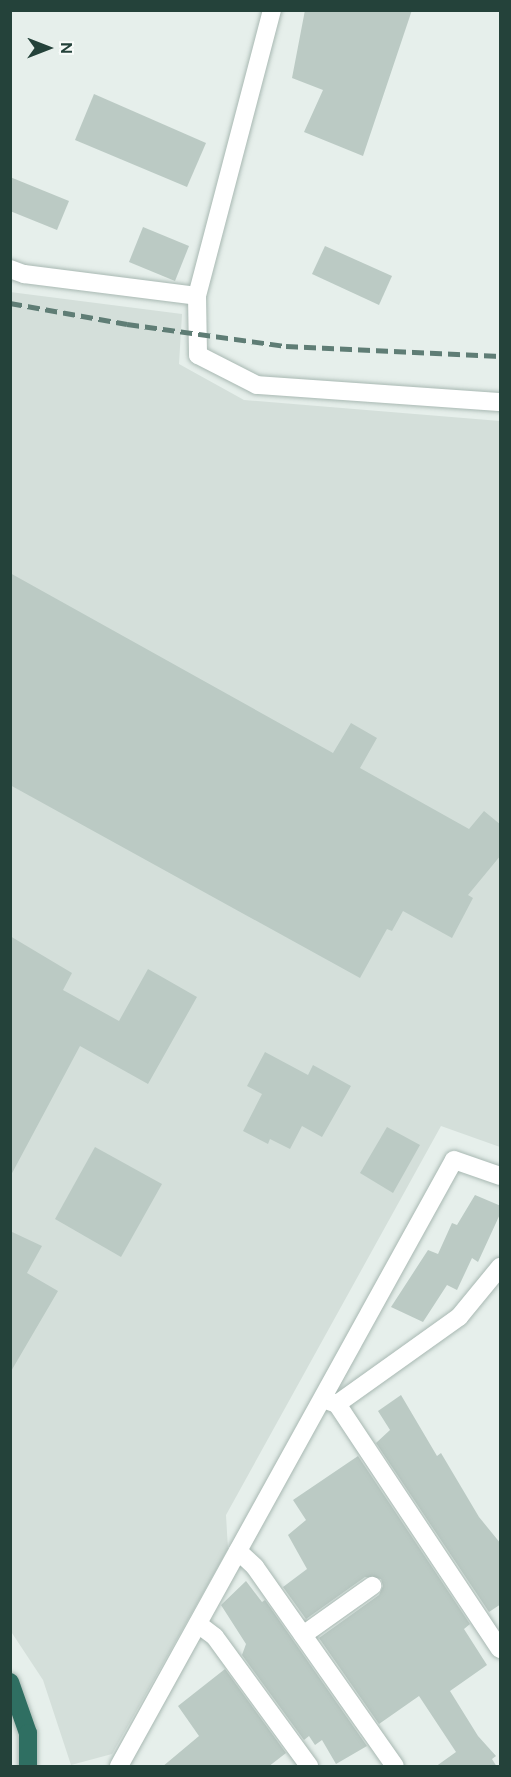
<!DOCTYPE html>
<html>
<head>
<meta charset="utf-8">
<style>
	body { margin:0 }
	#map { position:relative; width:511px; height:1777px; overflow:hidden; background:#e6efeb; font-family:"DM Sans",sans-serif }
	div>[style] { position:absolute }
	.built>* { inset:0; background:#d4dfda }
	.building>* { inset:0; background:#bbcac4 }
	.roads { filter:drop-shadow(0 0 2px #a8b8b2) drop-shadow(0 0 2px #a8b8b2) }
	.minor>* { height:18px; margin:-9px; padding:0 9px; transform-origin:9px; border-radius:9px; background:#fff }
	.highway>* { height:18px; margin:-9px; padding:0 9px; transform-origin:9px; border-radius:9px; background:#2f6f62 }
	.rail>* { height:4.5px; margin-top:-2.25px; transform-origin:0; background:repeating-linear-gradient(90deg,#5f7d75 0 12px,transparent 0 18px) }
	span { translate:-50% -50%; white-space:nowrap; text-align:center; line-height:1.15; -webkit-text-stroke:6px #f7fbf9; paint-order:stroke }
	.frame { position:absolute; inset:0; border:12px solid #24423a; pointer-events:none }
	.north { position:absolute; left:18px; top:18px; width:60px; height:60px; -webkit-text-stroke:4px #f7fbf9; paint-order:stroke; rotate:90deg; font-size:16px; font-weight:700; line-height:24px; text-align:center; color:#24423a }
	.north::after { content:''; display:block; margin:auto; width:21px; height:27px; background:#24423a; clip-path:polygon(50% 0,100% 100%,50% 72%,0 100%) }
</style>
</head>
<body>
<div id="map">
	<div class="built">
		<div style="clip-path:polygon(10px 292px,182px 314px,179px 364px,244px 400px,500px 421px,500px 1147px,441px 1126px,226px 1515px,228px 1549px,112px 1754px,71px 1765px,43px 1680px,10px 1630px)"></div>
	</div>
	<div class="building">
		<div style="clip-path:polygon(305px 10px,412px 10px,363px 156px,304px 132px,323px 90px,292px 78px)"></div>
		<div style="clip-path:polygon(94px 94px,206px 143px,187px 187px,75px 140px)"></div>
		<div style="clip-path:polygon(10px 177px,69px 201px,57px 230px,10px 211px)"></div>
		<div style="clip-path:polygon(143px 227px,189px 246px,175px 281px,129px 262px)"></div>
		<div style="clip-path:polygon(325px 246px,392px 276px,379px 305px,312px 274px)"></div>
		<div style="clip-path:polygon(10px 573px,333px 753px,351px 723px,377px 738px,360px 768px,469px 829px,484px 811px,501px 825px,501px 855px,468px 895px,473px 898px,452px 938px,403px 911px,392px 931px,387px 929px,360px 978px,10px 785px)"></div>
		<div style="clip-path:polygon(10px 936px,72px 973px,63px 990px,119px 1021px,148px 969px,197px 997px,148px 1084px,80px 1046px,10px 1177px)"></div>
		<div style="clip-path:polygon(265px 1052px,308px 1075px,313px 1065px,351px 1086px,322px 1137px,302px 1126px,290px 1149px,270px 1139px,268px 1144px,243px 1131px,262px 1094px,247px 1086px)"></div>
		<div style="clip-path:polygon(387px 1127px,420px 1145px,393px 1193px,360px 1173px)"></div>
		<div style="clip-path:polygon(95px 1147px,162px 1184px,121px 1257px,55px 1219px)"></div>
		<div style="clip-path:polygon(475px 1195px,501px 1206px,501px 1212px,478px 1262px,472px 1258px,457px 1290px,447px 1285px,423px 1322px,391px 1307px,428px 1250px,438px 1254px,452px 1223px,457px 1225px)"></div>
		<div style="clip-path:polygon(10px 1231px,42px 1246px,27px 1273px,58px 1291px,10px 1373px)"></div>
		<div style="clip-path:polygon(401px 1395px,437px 1456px,441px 1453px,479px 1517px,501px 1544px,501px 1604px,489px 1612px,376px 1443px,390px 1430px,378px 1411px)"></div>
		<div style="clip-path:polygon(358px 1456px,470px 1624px,464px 1629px,487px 1665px,450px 1691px,478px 1736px,496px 1756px,492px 1759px,497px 1767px,435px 1767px,456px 1752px,419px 1696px,379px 1724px,319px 1638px,379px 1595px,383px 1586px,381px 1579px,365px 1577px,306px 1619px,283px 1587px,307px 1569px,288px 1535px,306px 1520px,293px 1500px)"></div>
		<div style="clip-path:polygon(246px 1581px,262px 1602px,265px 1600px,367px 1746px,336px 1764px,322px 1740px,315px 1745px,309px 1736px,304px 1740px,242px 1655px,246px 1644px,221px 1605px)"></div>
		<div style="clip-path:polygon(225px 1669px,286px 1753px,268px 1767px,162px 1767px,199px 1736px,178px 1706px)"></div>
	</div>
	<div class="roads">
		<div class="minor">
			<div style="left:272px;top:10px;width:296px;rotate:104.7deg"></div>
			<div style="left:197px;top:296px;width:59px;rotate:89deg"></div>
			<div style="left:198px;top:355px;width:66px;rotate:27deg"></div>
			<div style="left:257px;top:385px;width:244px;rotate:4deg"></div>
			<div style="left:10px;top:269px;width:15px;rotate:20deg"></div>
			<div style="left:24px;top:274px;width:174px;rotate:7.2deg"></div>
			<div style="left:326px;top:1400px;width:12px;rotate:20deg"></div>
			<div style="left:337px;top:1404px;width:150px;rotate:-35.5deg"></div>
			<div style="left:459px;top:1317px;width:65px;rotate:-50.6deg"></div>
			<div style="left:337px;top:1404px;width:294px;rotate:56.4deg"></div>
			<div style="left:238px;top:1551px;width:23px;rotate:43deg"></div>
			<div style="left:255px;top:1567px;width:243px;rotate:54.9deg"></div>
			<div style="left:198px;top:1624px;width:21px;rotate:37deg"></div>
			<div style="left:215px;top:1637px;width:160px;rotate:53.9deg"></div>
			<div style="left:303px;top:1635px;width:85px;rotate:-35.4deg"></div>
			<div style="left:119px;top:1766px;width:692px;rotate:-61.07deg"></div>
			<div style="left:454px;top:1160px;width:49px;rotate:19.2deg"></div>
		</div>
		<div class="highway">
			<div style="left:10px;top:1682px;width:54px;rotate:70.6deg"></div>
			<div style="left:28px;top:1733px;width:33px;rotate:90deg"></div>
		</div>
	</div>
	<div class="rail">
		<div style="left:10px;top:303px;width:119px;rotate:10.2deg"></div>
		<div style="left:127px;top:324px;width:161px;rotate:7.9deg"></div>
		<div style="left:286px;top:346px;width:214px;rotate:2.7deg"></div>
	</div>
	<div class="frame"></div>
	<div class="north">N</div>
</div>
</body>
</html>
